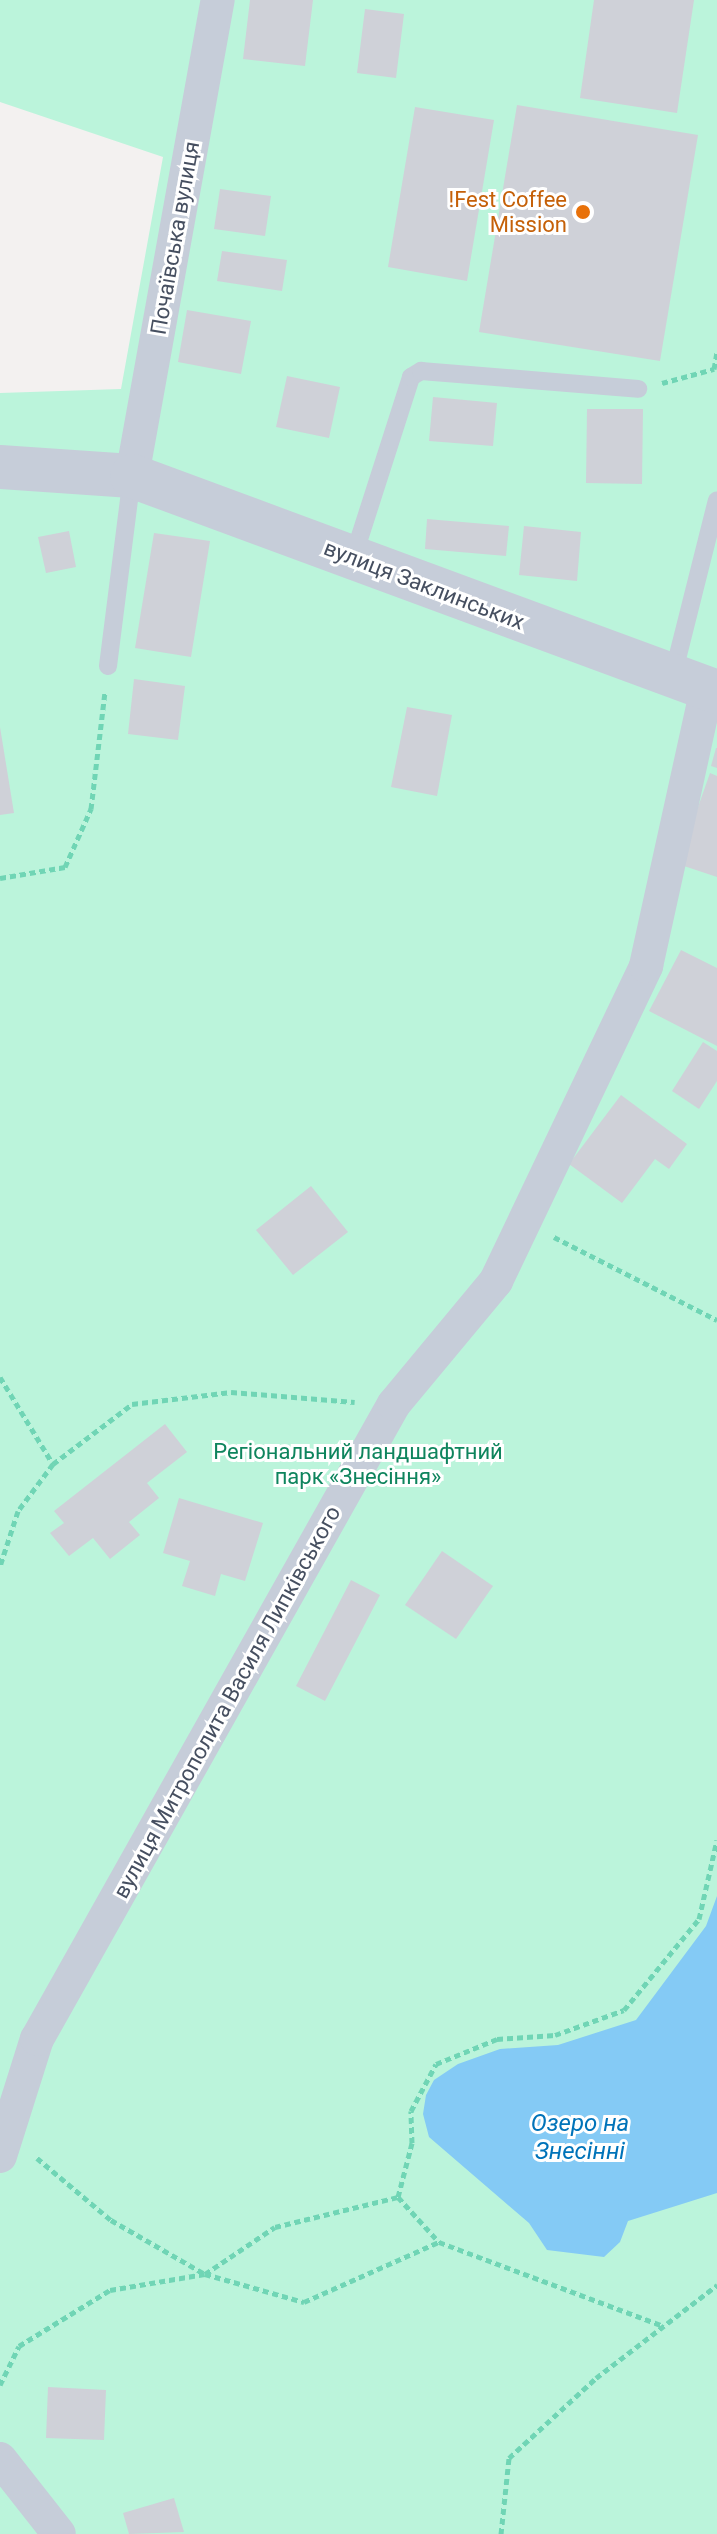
<!DOCTYPE html>
<html>
<head>
<meta charset="utf-8">
<style>
	body { margin:0 }
	#map { position:relative; width:717px; height:2534px; overflow:hidden; background:#f3f1f0; font-family:Roboto,sans-serif }
	div>[style] { position:absolute }
	.green>* { inset:0; background:#bbf4db }
	.water>* { inset:0; background:#84caf5 }
	.building>* { inset:0; background:#cfd1d8 }
	.path>* { height:5px; margin-top:-2.5px; transform-origin:0; background:repeating-linear-gradient(90deg,#70d5b5 0 6px,transparent 0 10px) }
	.service>* { height:18px; margin:-9px; padding:0 9px; transform-origin:9px; border-radius:9px; background:#c6cdd9 }
	.minor>* { height:34px; margin:-17px; padding:0 17px; transform-origin:17px; border-radius:17px; background:#c6cdd9 }
	.tertiary>* { height:44px; margin:-22px; padding:0 22px; transform-origin:22px; border-radius:22px; background:#c6cdd9 }
	.dots>* { width:22px; height:22px; translate:-50% -50%; box-sizing:border-box; border:4px solid #fff; border-radius:50% }
	span { translate:-50% -50%; white-space:nowrap; text-align:center; line-height:1.15; -webkit-text-stroke:6px #fff; paint-order:stroke }
	.food-label { font-size:22px; color:#c56008 }
	.right { translate:-100% -50%; text-align:right }
	.street-label { font-size:22px; color:#464f60 }
	.park-label { font-size:22px; color:#0e845d }
	.water-label { font-size:24px; color:#0073b9; font-style:italic }
</style>
</head>
<body>
<div id="map">
	<div class="green">
		<div style="clip-path:polygon(0 0,717px 0,717px 2534px,0 2534px,0 393px,121px 389px,163px 157px,0 102px)"></div>
	</div>
	<div class="water">
		<div style="clip-path:polygon(717px 1896px,717px 2193px,628px 2221px,620px 2242px,604px 2257px,547px 2250px,529px 2223px,429px 2137px,423px 2114px,426px 2095px,434px 2080px,458px 2064px,500px 2049px,558px 2045px,636px 2020px,706px 1926px)"></div>
	</div>
	<div class="building">
		<div style="clip-path:polygon(250px 0,313px 0,305px 66px,243px 59px)"></div>
		<div style="clip-path:polygon(594px 0,694px 0,677px 113px,580px 98px)"></div>
		<div style="clip-path:polygon(365px 9px,404px 14px,396px 78px,357px 73px)"></div>
		<div style="clip-path:polygon(517px 105px,698px 135px,660px 361px,479px 332px)"></div>
		<div style="clip-path:polygon(415px 107px,494px 120px,467px 281px,388px 267px)"></div>
		<div style="clip-path:polygon(220px 189px,271px 196px,265px 236px,214px 229px)"></div>
		<div style="clip-path:polygon(222px 251px,287px 260px,282px 291px,217px 281px)"></div>
		<div style="clip-path:polygon(187px 310px,251px 321px,241px 374px,178px 362px)"></div>
		<div style="clip-path:polygon(287px 376px,340px 387px,329px 438px,276px 427px)"></div>
		<div style="clip-path:polygon(433px 397px,497px 403px,493px 446px,429px 441px)"></div>
		<div style="clip-path:polygon(587px 409px,643px 409px,642px 484px,586px 483px)"></div>
		<div style="clip-path:polygon(427px 519px,509px 526px,506px 556px,425px 549px)"></div>
		<div style="clip-path:polygon(524px 526px,581px 532px,577px 581px,519px 575px)"></div>
		<div style="clip-path:polygon(69px 531px,76px 567px,46px 573px,38px 537px)"></div>
		<div style="clip-path:polygon(154px 533px,210px 541px,191px 657px,135px 648px)"></div>
		<div style="clip-path:polygon(134px 679px,185px 686px,178px 740px,128px 734px)"></div>
		<div style="clip-path:polygon(407px 707px,452px 715px,437px 796px,391px 787px)"></div>
		<div style="clip-path:polygon(0 727px,14px 813px,0 815px)"></div>
		<div style="clip-path:polygon(716px 748px,717px 748px,717px 768px,711px 766px)"></div>
		<div style="clip-path:polygon(710px 773px,717px 776px,717px 877px,678px 864px)"></div>
		<div style="clip-path:polygon(681px 950px,717px 968px,717px 1046px,649px 1011px)"></div>
		<div style="clip-path:polygon(703px 1042px,717px 1051px,717px 1081px,699px 1109px,672px 1091px)"></div>
		<div style="clip-path:polygon(621px 1095px,687px 1144px,669px 1169px,655px 1159px,622px 1203px,569px 1164px)"></div>
		<div style="clip-path:polygon(311px 1186px,348px 1232px,293px 1275px,256px 1230px)"></div>
		<div style="clip-path:polygon(165px 1424px,187px 1452px,147px 1483px,159px 1498px,129px 1522px,140px 1535px,110px 1559px,93px 1538px,69px 1556px,50px 1533px,64px 1523px,54px 1511px)"></div>
		<div style="clip-path:polygon(179px 1498px,263px 1523px,245px 1581px,221px 1574px,215px 1596px,182px 1586px,190px 1561px,163px 1553px)"></div>
		<div style="clip-path:polygon(442px 1551px,493px 1586px,456px 1639px,405px 1605px)"></div>
		<div style="clip-path:polygon(351px 1580px,380px 1595px,325px 1701px,296px 1686px)"></div>
		<div style="clip-path:polygon(48px 2387px,106px 2390px,104px 2440px,46px 2438px)"></div>
		<div style="clip-path:polygon(174px 2498px,184px 2532px,129px 2534px,123px 2513px)"></div>
	</div>
	<div class="path">
		<div style="left:662px;top:383px;width:54px;rotate:-15.1deg"></div>
		<div style="left:714px;top:369px;width:17px;rotate:-80deg"></div>
		<div style="left:0;top:878px;width:66px;rotate:-9.6deg"></div>
		<div style="left:65px;top:867px;width:64px;rotate:-65.9deg"></div>
		<div style="left:91px;top:809px;width:118px;rotate:-83.2deg"></div>
		<div style="left:554px;top:1237px;width:183px;rotate:27deg"></div>
		<div style="left:0;top:1377px;width:102px;rotate:58.7deg"></div>
		<div style="left:53px;top:1464px;width:59px;rotate:126.7deg"></div>
		<div style="left:18px;top:1511px;width:58px;rotate:108.1deg"></div>
		<div style="left:53px;top:1464px;width:99px;rotate:-37.2deg"></div>
		<div style="left:132px;top:1404px;width:100px;rotate:-6.9deg"></div>
		<div style="left:231px;top:1392px;width:124px;rotate:4.6deg"></div>
		<div style="left:37px;top:2158px;width:97px;rotate:40deg"></div>
		<div style="left:111px;top:2220px;width:108px;rotate:29.9deg"></div>
		<div style="left:205px;top:2274px;width:84px;rotate:-33.9deg"></div>
		<div style="left:275px;top:2227px;width:127px;rotate:-13.7deg"></div>
		<div style="left:398px;top:2197px;width:61px;rotate:47.7deg"></div>
		<div style="left:439px;top:2242px;width:240px;rotate:20.5deg"></div>
		<div style="left:398px;top:2197px;width:56px;rotate:-75.5deg"></div>
		<div style="left:412px;top:2143px;width:32px;rotate:-92deg"></div>
		<div style="left:411px;top:2111px;width:53px;rotate:-62deg"></div>
		<div style="left:436px;top:2064px;width:66px;rotate:-22.3deg"></div>
		<div style="left:497px;top:2039px;width:58px;rotate:-3.9deg"></div>
		<div style="left:555px;top:2035px;width:73px;rotate:-19.9deg"></div>
		<div style="left:624px;top:2010px;width:118px;rotate:-50.5deg"></div>
		<div style="left:699px;top:1919px;width:81px;rotate:-77.2deg"></div>
		<div style="left:0;top:2385px;width:43px;rotate:-64deg"></div>
		<div style="left:19px;top:2346px;width:107px;rotate:-31.6deg"></div>
		<div style="left:110px;top:2290px;width:96px;rotate:-9.6deg"></div>
		<div style="left:205px;top:2274px;width:103px;rotate:15.8deg"></div>
		<div style="left:304px;top:2302px;width:148px;rotate:-24deg"></div>
		<div style="left:501px;top:2534px;width:76px;rotate:-84deg"></div>
		<div style="left:509px;top:2458px;width:118px;rotate:-42.6deg"></div>
		<div style="left:596px;top:2378px;width:153px;rotate:-37.5deg"></div>
	</div>
	<div class="service">
		<div style="left:353px;top:558px;width:190px;rotate:-72.2deg"></div>
		<div style="left:411px;top:377px;width:12px;rotate:-31deg"></div>
		<div style="left:421px;top:371px;width:218px;rotate:4.7deg"></div>
		<div style="left:108px;top:666px;width:192px;rotate:-82.8deg"></div>
		<div style="left:673px;top:675px;width:180px;rotate:-75.9deg"></div>
	</div>
	<div class="minor">
		<div style="left:132px;top:476px;width:484px;rotate:-79.8deg"></div>
		<div style="left:0;top:2156px;width:123px;rotate:-72.5deg"></div>
		<div style="left:37px;top:2039px;width:728px;rotate:-60.66deg"></div>
		<div style="left:394px;top:1404px;width:160px;rotate:-50.3deg"></div>
		<div style="left:496px;top:1281px;width:349px;rotate:-64.5deg"></div>
		<div style="left:646px;top:966px;width:284px;rotate:-77.6deg"></div>
		<div style="left:0;top:2459px;width:95px;rotate:51.8deg"></div>
	</div>
	<div class="tertiary">
		<div style="left:0;top:467px;width:132px;rotate:3.9deg"></div>
		<div style="left:132px;top:476px;width:624px;rotate:20.27deg"></div>
	</div>
	<div class="dots">
		<div style="left:583px;top:212px;background:#e8710a"></div>
	</div>
	<div class="food-label">
		<span class="right" style="left:567px;top:212px">!Fest Coffee<br>Mission</span>
	</div>
	<div class="street-label">
		<span style="left:175px;top:238px;rotate:-80deg">Почаївська вулиця</span>
		<span style="left:424px;top:585px;rotate:21deg">вулиця Заклинських</span>
		<span style="left:227px;top:1702px;rotate:-61deg">вулиця Митрополита Василя Липківського</span>
	</div>
	<div class="park-label">
		<span style="left:358px;top:1464px">Регіональний ландшафтний<br>парк «Знесіння»</span>
	</div>
	<div class="water-label">
		<span style="left:580px;top:2138px">Озеро на<br>Знесінні</span>
	</div>
</div>
</body>
</html>
